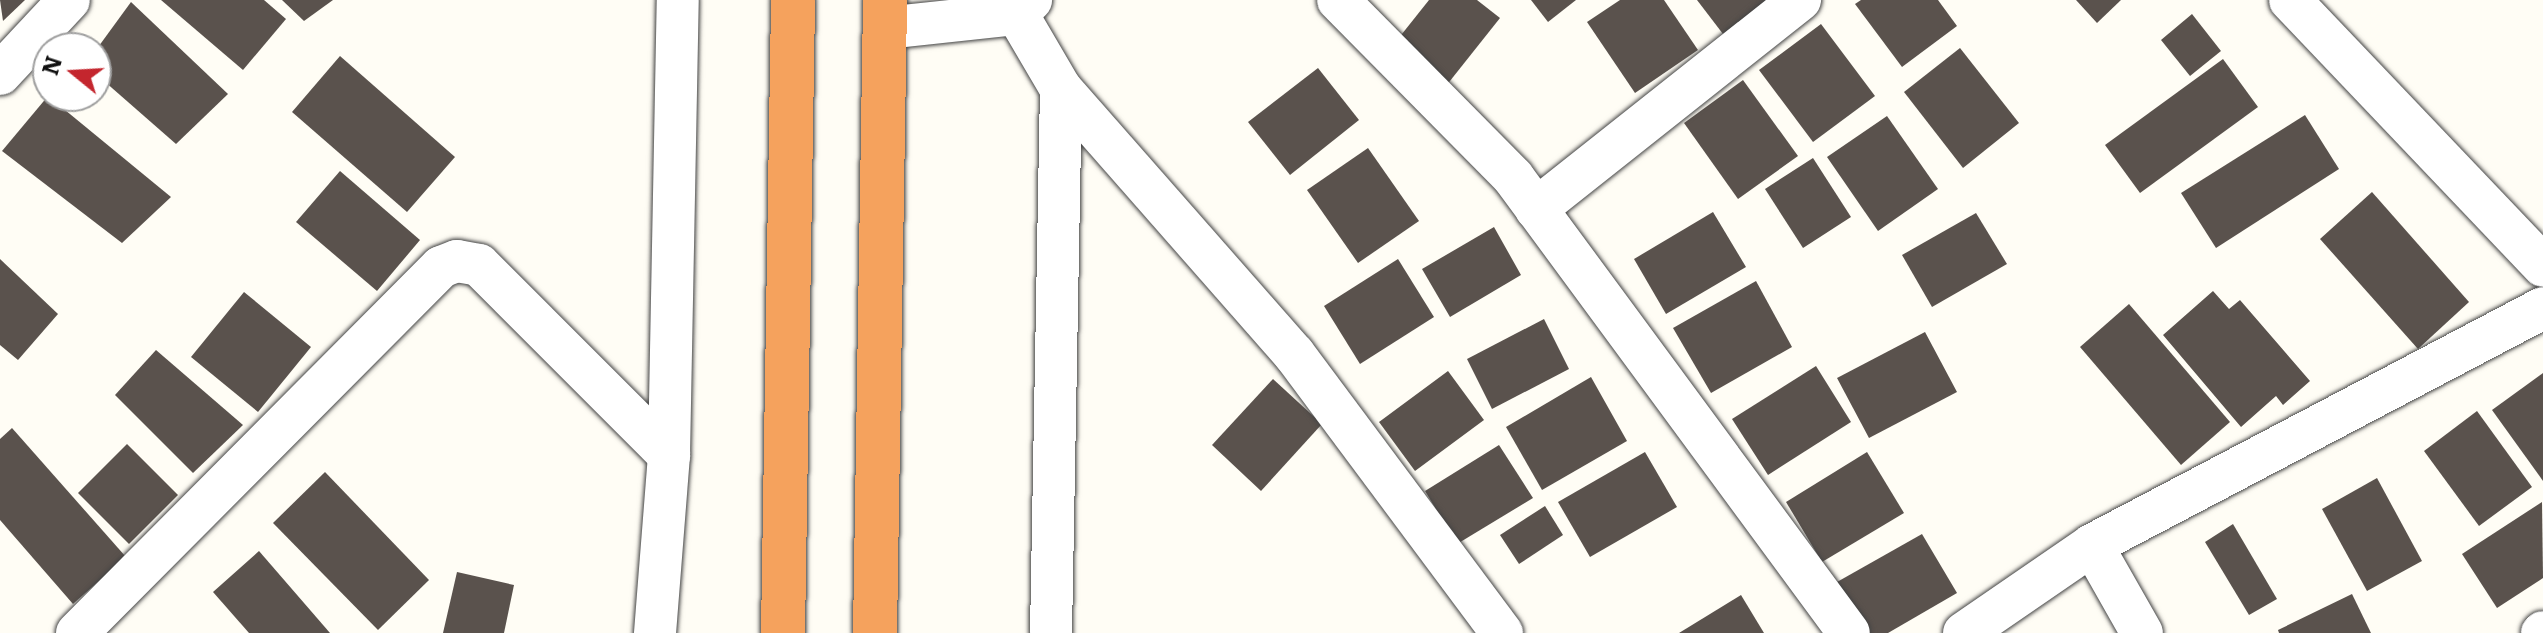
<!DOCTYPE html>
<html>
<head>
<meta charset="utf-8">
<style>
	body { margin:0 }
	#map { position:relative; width:2543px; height:633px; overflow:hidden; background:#fffdf5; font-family:Literata,serif }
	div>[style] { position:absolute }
	.building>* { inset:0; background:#5a524d }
	.roads { filter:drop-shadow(0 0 2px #444) drop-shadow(0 0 2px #444) }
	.street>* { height:42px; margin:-21px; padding:0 21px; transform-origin:21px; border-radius:21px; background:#fff }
	.highway>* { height:44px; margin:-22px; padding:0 22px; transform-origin:22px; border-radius:22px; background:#f5a25d }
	span { translate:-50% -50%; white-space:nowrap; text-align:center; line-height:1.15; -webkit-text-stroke:8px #fff; paint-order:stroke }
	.north { position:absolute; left:32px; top:32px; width:80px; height:80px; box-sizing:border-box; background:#fff; border:2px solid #a0a0a0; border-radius:50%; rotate:288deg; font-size:22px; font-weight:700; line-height:32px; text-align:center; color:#111 }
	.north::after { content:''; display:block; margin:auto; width:28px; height:36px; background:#c4262e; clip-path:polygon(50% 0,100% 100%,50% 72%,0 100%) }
</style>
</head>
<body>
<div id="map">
	<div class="building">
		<div style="clip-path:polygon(0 0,25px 0,3px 21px)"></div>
		<div style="clip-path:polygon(161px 0,264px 0,286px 19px,243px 70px)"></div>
		<div style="clip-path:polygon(282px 0,333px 0,304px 21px)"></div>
		<div style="clip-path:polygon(1429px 0,1477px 0,1500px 18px,1442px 91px,1390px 49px)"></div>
		<div style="clip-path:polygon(1531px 0,1576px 0,1548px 22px)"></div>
		<div style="clip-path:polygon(1620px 0,1664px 0,1698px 50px,1635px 93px,1587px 22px)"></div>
		<div style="clip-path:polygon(1697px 0,1767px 0,1723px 34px)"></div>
		<div style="clip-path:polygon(1861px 0,1938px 0,1957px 26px,1902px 67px,1855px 4px)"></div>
		<div style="clip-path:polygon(2076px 0,2121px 0,2097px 23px)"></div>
		<div style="clip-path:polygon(131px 2px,228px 94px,176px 144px,96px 74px,96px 50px)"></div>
		<div style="clip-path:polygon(2192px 14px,2221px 51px,2190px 76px,2161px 40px)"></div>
		<div style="clip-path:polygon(1821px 24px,1875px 96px,1813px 142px,1759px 70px)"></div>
		<div style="clip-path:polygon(1960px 48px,2019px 123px,1963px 168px,1904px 92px)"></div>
		<div style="clip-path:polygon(340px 56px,455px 157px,407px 212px,292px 112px)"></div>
		<div style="clip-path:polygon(2223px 59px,2258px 107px,2140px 193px,2105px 145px)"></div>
		<div style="clip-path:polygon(1318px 68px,1359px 120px,1290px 175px,1248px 122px)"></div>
		<div style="clip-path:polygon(1743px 80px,1798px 156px,1738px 199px,1684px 123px)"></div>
		<div style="clip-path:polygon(48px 96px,171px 197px,122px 243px,2px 151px)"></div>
		<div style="clip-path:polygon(2305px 115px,2339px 169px,2216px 248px,2181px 193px)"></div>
		<div style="clip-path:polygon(1887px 116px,1938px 189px,1878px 231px,1827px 157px)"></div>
		<div style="clip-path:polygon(1368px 148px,1419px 221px,1358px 263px,1307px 190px)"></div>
		<div style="clip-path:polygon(1813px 158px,1851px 217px,1803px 248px,1765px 189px)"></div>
		<div style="clip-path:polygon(340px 171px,420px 240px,377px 291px,296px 222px)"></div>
		<div style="clip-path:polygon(2372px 192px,2469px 302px,2418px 349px,2320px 239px)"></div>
		<div style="clip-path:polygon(1713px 212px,1746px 267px,1666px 314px,1634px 259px)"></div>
		<div style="clip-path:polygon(1976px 213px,2007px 264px,1932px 307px,1902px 255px)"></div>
		<div style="clip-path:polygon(1494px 227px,1521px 275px,1450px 317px,1422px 269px)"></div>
		<div style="clip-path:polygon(0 259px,58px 314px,18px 360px,0 345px)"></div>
		<div style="clip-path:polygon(1398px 259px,1434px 317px,1360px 364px,1324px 306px)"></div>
		<div style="clip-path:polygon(1756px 281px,1792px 347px,1711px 393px,1673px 328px)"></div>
		<div style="clip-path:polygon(2213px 291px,2229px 309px,2240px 300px,2310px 381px,2283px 405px,2276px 396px,2241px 427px,2163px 335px)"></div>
		<div style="clip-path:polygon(244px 292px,311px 347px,258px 412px,191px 357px)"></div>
		<div style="clip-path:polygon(2129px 304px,2230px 422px,2181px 465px,2080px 347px)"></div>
		<div style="clip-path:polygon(1544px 319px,1569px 369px,1492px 409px,1467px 359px)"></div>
		<div style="clip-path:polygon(1925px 332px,1957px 392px,1869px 438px,1837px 378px)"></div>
		<div style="clip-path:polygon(156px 350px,243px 425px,193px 473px,115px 395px)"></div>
		<div style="clip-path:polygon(1816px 366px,1851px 422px,1768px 475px,1732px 419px)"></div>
		<div style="clip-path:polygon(1448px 371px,1484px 420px,1415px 471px,1379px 422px)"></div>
		<div style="clip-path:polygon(2543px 373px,2543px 481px,2492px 410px)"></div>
		<div style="clip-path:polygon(1591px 377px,1627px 441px,1542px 490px,1506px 427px)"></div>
		<div style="clip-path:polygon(1273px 379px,1322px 424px,1261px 491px,1212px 445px)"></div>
		<div style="clip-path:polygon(2477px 411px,2532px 487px,2479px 526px,2424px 451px)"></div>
		<div style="clip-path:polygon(12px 428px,126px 557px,73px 604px,0 520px,0 439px)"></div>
		<div style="clip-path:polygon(127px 444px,178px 495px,129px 544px,78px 493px)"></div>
		<div style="clip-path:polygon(1499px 445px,1533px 498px,1457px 544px,1425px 491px)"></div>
		<div style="clip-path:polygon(1645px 452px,1677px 507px,1590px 557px,1558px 502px)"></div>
		<div style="clip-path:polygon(1867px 452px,1904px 513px,1822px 562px,1786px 502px)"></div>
		<div style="clip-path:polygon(325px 472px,429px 580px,378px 630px,273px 523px)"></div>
		<div style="clip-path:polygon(2377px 478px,2422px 561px,2367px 591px,2322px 509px)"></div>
		<div style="clip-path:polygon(2542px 502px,2543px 578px,2497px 608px,2462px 554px)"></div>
		<div style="clip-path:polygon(1545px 506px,1563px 535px,1519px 564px,1500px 535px)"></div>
		<div style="clip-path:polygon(2233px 524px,2277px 599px,2249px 615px,2205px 542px)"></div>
		<div style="clip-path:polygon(1922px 534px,1957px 593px,1888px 633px,1866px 633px,1837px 582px)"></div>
		<div style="clip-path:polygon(259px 551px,330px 633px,249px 633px,213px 592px)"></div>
		<div style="clip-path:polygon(457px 572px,514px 585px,504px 633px,443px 633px)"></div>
		<div style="clip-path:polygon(2352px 594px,2371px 633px,2279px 633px,2278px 630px)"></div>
		<div style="clip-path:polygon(1741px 595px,1764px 633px,1679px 633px)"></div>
	</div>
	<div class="roads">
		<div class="street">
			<div style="left:1338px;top:0;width:249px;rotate:45.3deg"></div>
			<div style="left:1513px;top:177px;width:566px;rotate:53.62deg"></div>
			<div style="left:2290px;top:0;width:367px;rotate:46.4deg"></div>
			<div style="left:1017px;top:14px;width:87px;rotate:59.6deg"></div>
			<div style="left:1061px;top:89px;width:353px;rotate:48.7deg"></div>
			<div style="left:1294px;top:354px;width:348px;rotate:53.3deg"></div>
			<div style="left:885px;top:28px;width:133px;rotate:-6.1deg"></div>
			<div style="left:1017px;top:14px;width:20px;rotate:-45deg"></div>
			<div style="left:0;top:74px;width:101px;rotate:-47deg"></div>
			<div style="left:1536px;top:209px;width:337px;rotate:-38.4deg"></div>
			<div style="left:2092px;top:545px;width:101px;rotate:60.4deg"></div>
			<div style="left:77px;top:633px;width:516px;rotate:-45.16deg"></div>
			<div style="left:441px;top:267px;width:17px;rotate:-21deg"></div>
			<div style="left:457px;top:261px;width:22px;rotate:10deg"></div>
			<div style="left:479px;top:265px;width:269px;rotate:45deg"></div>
			<div style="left:655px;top:633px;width:179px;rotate:-85.5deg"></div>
			<div style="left:669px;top:455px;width:455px;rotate:-88.9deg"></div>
			<div style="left:1051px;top:633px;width:544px;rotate:-88.95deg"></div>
			<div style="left:1964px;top:633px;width:155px;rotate:-34.5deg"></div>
			<div style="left:2092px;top:545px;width:509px;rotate:-27.72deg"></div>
			<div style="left:2542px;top:633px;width:1px;rotate:-45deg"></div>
		</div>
		<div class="highway">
			<div style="left:783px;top:633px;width:633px;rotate:-89.09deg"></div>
			<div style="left:875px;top:633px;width:633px;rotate:-89.09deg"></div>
		</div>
	</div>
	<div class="north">N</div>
</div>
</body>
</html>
